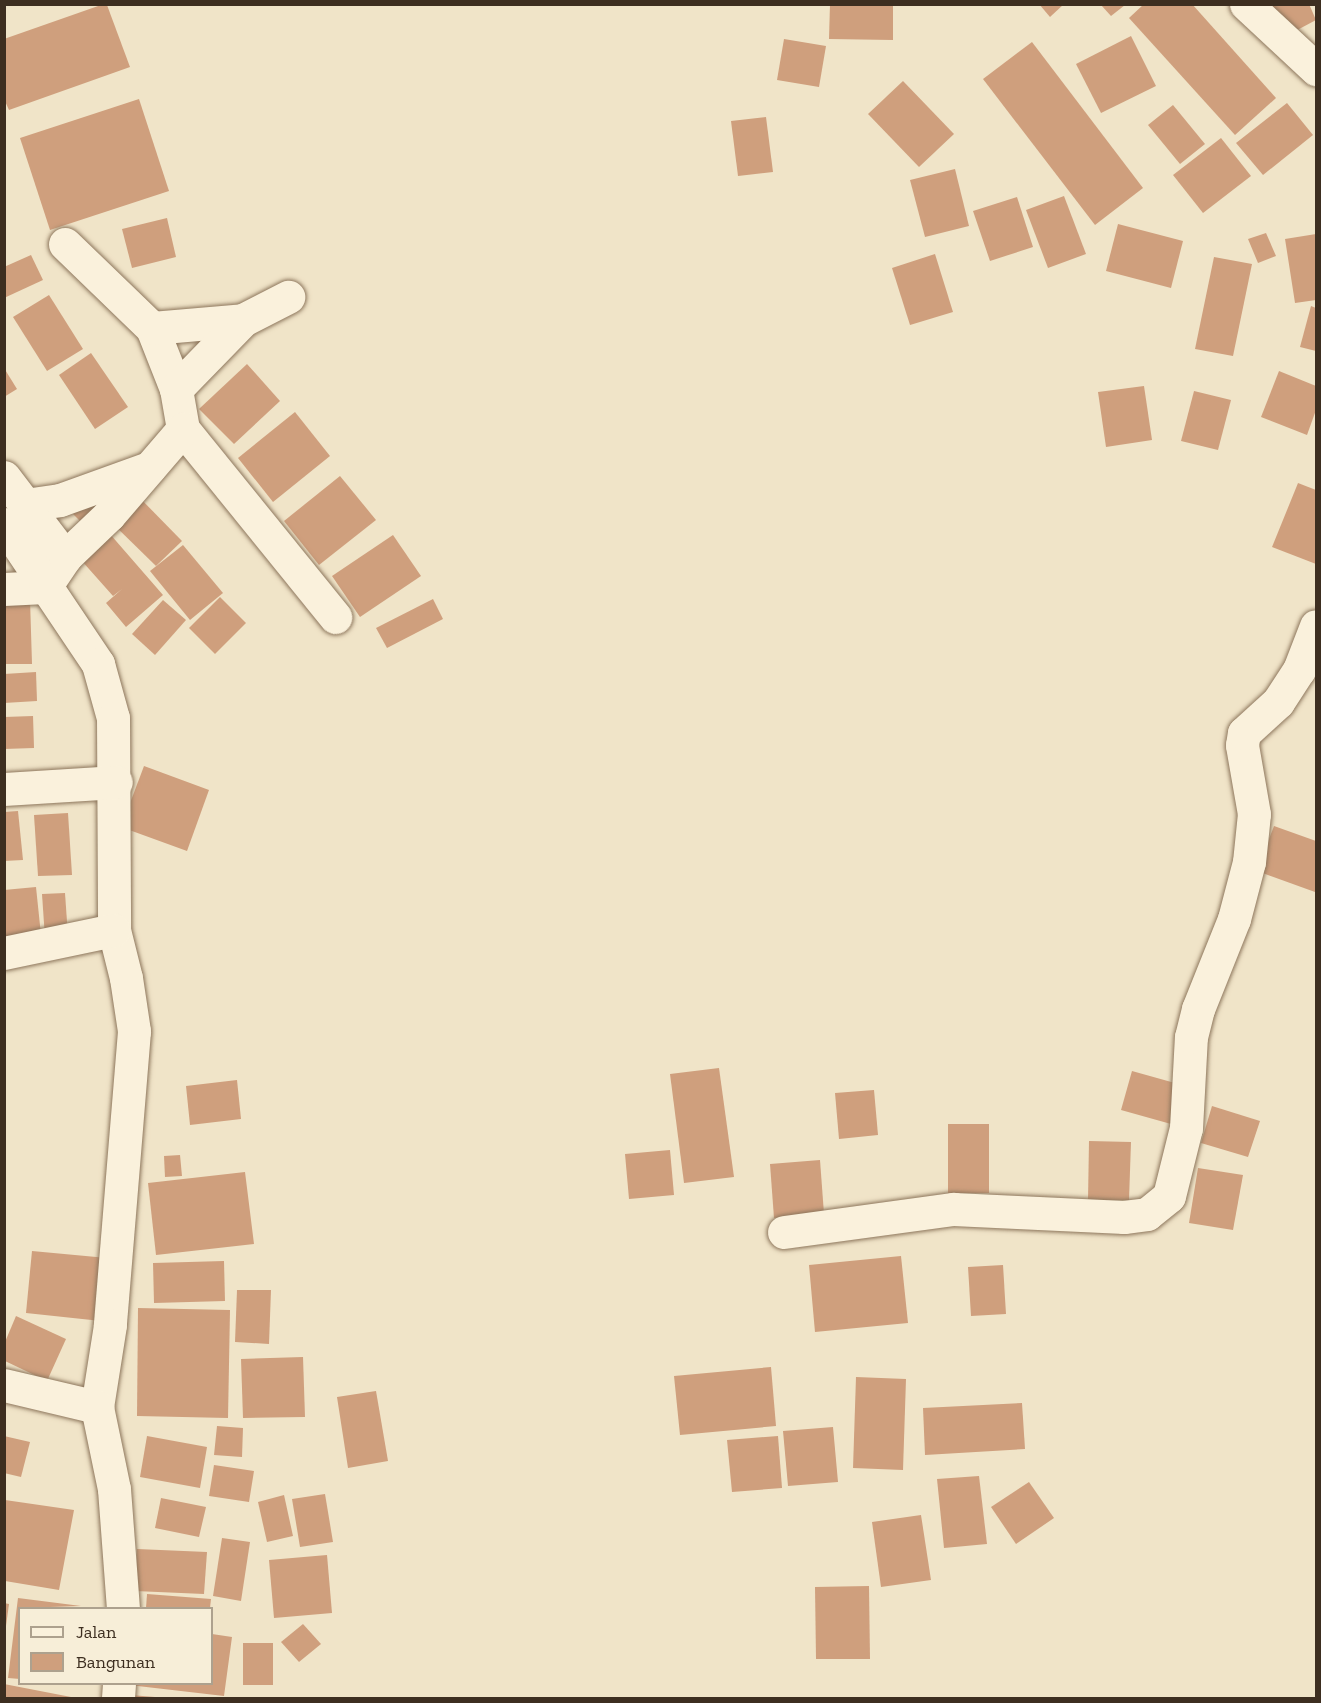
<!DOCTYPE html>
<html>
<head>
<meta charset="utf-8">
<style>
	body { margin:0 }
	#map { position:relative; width:1321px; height:1703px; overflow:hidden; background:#f0e4c8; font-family:"Zilla Slab",serif }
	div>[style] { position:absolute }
	.building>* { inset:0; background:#cf9f7d }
	.roads { filter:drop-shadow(0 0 2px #8d765c) drop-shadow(0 0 2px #8d765c) }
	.minor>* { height:33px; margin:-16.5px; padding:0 16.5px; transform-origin:16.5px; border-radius:16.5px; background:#faf1dc }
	span { translate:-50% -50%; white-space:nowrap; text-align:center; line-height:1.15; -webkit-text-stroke:5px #f7eed8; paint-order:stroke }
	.frame { position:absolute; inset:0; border:6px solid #3d2e20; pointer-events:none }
	.legend { position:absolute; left:18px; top:1607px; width:195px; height:78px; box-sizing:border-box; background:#f7eed8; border:2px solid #ada18e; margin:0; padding:8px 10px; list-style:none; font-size:18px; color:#3d2e20 }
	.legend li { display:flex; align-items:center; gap:12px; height:30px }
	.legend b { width:30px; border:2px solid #ada18e }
</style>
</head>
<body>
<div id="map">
	<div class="building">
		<div style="clip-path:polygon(830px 4px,893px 4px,893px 40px,829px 39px)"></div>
		<div style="clip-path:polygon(1039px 4px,1064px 4px,1050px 17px)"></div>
		<div style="clip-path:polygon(1144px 4px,1192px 4px,1276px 98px,1235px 135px,1129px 18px)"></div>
		<div style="clip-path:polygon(1269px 4px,1309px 4px,1316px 20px,1286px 36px)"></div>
		<div style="clip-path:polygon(101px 5px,107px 5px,130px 67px,9px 110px,4px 99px,4px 39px)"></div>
		<div style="clip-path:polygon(1101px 5px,1125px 5px,1111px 16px)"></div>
		<div style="clip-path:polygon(1131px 36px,1156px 86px,1101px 113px,1076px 64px)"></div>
		<div style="clip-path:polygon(784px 39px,826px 46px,819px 87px,777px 80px)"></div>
		<div style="clip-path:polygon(1032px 42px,1143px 188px,1095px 225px,983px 79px)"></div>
		<div style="clip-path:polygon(903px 81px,954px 134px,919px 167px,868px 114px)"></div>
		<div style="clip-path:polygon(139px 99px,169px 191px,50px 230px,20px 138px)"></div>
		<div style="clip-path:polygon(1287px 103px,1313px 135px,1263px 175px,1236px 143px)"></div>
		<div style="clip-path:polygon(1173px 105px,1205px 144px,1180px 164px,1148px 125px)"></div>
		<div style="clip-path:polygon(766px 117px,773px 172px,738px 176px,731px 121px)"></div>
		<div style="clip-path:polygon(1221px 138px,1251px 176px,1203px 213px,1173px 175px)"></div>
		<div style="clip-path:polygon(955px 169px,969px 226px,925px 237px,910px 180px)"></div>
		<div style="clip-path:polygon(1064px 196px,1086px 254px,1048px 268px,1026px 210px)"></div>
		<div style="clip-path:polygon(1017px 197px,1033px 247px,990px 261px,973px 211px)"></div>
		<div style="clip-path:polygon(167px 218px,176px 257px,132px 268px,122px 229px)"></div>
		<div style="clip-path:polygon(1118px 224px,1183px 241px,1171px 288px,1106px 271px)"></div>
		<div style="clip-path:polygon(1266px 233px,1276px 256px,1258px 263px,1248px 239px)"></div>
		<div style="clip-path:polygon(1316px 234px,1316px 300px,1295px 303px,1285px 239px)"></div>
		<div style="clip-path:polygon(935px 254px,953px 312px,910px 325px,892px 268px)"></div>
		<div style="clip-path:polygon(31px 255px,43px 280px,4px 298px,4px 267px)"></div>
		<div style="clip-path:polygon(1214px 257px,1252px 264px,1233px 356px,1195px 349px)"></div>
		<div style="clip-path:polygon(49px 295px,83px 349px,47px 371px,13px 317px)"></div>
		<div style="clip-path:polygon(1311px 306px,1316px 308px,1316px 351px,1300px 347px)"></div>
		<div style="clip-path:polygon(91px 353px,128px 407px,95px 429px,59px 375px)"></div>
		<div style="clip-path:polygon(247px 364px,280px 401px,234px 444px,199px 409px)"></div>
		<div style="clip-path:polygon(4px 368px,17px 389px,4px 397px)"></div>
		<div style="clip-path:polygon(1279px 371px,1316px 386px,1316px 410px,1307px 435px,1261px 417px)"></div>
		<div style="clip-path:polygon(1144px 386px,1152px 440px,1106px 447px,1098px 392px)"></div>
		<div style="clip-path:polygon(1194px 391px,1231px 400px,1218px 450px,1181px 441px)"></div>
		<div style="clip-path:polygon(295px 412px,330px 456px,273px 502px,238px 458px)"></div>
		<div style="clip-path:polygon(340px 476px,376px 520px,319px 565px,284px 521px)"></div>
		<div style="clip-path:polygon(1298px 483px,1316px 490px,1316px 564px,1272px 547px)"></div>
		<div style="clip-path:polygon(135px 493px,182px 541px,156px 566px,108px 519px)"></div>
		<div style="clip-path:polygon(89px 496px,102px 510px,86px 527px,72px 513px)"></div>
		<div style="clip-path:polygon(103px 526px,163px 595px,126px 627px,106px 603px,122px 589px,113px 596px,73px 551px)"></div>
		<div style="clip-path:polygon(393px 535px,421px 576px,360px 617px,332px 576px)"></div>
		<div style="clip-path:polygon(183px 545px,223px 593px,190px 620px,150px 571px)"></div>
		<div style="clip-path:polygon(220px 597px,246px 623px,215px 654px,189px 628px)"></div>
		<div style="clip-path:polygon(4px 599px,30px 599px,32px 664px,4px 664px)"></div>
		<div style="clip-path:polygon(433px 599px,443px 619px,387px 648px,376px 628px)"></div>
		<div style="clip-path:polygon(163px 600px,186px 620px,155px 655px,132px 634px)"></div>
		<div style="clip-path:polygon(36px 672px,37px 701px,4px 703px,4px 674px)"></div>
		<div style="clip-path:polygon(33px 716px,34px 748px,4px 749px,4px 717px)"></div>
		<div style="clip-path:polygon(144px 766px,209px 790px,187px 851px,121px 827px)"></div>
		<div style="clip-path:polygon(18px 811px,23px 860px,4px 861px,4px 812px)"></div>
		<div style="clip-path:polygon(68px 813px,72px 875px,38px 876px,34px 815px)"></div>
		<div style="clip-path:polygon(1274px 826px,1316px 841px,1315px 892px,1257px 871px)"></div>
		<div style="clip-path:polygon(36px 887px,41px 935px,4px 939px,4px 890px)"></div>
		<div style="clip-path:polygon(65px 893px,68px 936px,45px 938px,42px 894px)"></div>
		<div style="clip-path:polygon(719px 1068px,734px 1177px,684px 1183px,670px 1074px)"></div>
		<div style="clip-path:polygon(1132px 1071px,1182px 1085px,1171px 1124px,1121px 1110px)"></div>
		<div style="clip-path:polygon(237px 1080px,241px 1119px,190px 1125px,186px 1086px)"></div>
		<div style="clip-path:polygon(874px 1090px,878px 1135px,839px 1139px,835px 1093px)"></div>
		<div style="clip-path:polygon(1212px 1106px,1260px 1121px,1248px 1157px,1201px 1143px)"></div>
		<div style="clip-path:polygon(948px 1124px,989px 1124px,989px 1193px,948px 1193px)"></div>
		<div style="clip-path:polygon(1089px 1141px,1131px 1142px,1129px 1200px,1088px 1200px)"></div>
		<div style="clip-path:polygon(670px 1150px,674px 1195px,629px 1199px,625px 1154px)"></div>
		<div style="clip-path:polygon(180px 1155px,182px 1176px,165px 1177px,164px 1156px)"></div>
		<div style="clip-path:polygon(820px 1160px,824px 1214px,774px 1218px,770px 1164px)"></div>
		<div style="clip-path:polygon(1198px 1168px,1243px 1175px,1233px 1230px,1189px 1223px)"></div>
		<div style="clip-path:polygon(245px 1172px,254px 1244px,156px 1255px,148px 1183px)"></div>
		<div style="clip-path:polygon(32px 1251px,107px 1258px,101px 1321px,26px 1313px)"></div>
		<div style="clip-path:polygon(901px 1256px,908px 1323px,815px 1332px,809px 1265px)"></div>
		<div style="clip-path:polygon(224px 1261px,225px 1301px,154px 1303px,153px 1263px)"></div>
		<div style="clip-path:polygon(1003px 1265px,1006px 1314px,971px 1316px,968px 1267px)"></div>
		<div style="clip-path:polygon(237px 1290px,271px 1290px,269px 1344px,235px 1342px)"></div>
		<div style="clip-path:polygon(138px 1308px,230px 1310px,228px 1418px,137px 1416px)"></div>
		<div style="clip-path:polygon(16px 1316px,66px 1339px,47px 1381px,5px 1361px,5px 1342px)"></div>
		<div style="clip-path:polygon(303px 1357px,305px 1417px,243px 1418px,241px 1359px)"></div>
		<div style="clip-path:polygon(771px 1367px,776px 1426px,680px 1435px,674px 1376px)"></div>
		<div style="clip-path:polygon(856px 1377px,906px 1379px,903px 1470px,853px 1468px)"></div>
		<div style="clip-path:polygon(376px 1391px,388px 1461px,348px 1468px,337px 1397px)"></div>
		<div style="clip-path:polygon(1022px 1403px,1025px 1449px,925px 1455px,923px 1408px)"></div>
		<div style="clip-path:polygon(217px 1426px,243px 1428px,242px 1457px,214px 1455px)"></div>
		<div style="clip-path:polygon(833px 1427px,838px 1482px,788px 1486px,783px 1431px)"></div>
		<div style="clip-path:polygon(4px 1436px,30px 1442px,21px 1477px,4px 1473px)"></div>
		<div style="clip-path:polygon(147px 1436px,207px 1447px,200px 1488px,140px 1477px)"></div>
		<div style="clip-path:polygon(778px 1436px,782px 1488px,732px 1492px,727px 1440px)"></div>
		<div style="clip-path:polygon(214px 1465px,254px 1471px,249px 1502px,209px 1496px)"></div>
		<div style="clip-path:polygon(979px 1476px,987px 1544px,944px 1548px,937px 1479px)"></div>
		<div style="clip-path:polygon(1029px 1482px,1054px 1518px,1016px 1544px,991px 1507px)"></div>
		<div style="clip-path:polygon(325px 1494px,333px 1542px,300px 1547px,292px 1499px)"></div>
		<div style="clip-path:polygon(284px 1495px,293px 1536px,267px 1542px,258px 1502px)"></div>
		<div style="clip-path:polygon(161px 1498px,206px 1507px,199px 1537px,155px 1528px)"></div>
		<div style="clip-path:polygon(5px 1500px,74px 1510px,59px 1590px,5px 1581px)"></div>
		<div style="clip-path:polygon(921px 1515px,931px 1580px,881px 1587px,872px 1522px)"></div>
		<div style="clip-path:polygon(222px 1538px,250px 1542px,241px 1601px,213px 1596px)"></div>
		<div style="clip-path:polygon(137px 1549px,207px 1552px,204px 1594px,135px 1591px)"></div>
		<div style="clip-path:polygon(327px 1555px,332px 1613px,274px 1618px,269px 1560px)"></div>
		<div style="clip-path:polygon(869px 1586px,870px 1659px,816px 1659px,815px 1587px)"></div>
		<div style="clip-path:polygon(147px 1594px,211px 1599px,210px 1608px,146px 1608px)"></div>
		<div style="clip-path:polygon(18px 1598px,81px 1606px,20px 1608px,20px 1679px,8px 1678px)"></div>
		<div style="clip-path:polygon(4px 1603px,9px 1604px,6px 1626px,4px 1626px)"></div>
		<div style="clip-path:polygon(303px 1624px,321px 1644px,299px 1662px,281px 1642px)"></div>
		<div style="clip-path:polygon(212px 1634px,232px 1637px,224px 1696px,129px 1685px,212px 1684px)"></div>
		<div style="clip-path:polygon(243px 1643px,273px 1643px,273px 1685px,243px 1685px)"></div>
		<div style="clip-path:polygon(4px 1684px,71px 1697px,70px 1698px,4px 1698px)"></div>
		<div style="clip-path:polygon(130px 1695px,155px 1697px,155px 1698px,129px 1698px)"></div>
	</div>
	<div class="roads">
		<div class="minor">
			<div style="left:1246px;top:4px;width:96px;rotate:42.9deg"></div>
			<div style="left:65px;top:244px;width:121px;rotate:44deg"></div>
			<div style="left:152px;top:328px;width:66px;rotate:68.5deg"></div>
			<div style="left:176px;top:389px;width:41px;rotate:80.1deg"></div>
			<div style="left:183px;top:429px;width:242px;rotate:51deg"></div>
			<div style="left:152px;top:328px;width:91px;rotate:-5deg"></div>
			<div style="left:176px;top:389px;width:96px;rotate:-45.8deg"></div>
			<div style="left:243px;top:320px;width:51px;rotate:-27.1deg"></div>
			<div style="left:4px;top:477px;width:101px;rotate:52.7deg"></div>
			<div style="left:25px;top:505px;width:35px;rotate:-8deg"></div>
			<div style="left:60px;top:500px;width:95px;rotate:-19.8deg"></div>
			<div style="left:4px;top:524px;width:169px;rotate:56.1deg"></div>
			<div style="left:98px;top:664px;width:56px;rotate:74.5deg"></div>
			<div style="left:113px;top:718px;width:212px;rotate:89.7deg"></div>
			<div style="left:114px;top:930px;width:49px;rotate:76deg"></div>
			<div style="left:126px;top:978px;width:54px;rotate:81.4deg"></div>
			<div style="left:134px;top:1031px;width:295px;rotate:94.7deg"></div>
			<div style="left:110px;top:1325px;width:83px;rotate:99deg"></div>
			<div style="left:4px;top:589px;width:41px;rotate:-2.8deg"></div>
			<div style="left:45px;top:587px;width:36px;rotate:-56deg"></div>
			<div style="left:65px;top:557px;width:61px;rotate:-43.7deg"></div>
			<div style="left:109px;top:515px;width:113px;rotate:-49.3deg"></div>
			<div style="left:4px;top:789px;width:112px;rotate:-3.6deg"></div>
			<div style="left:4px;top:953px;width:112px;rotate:-11.8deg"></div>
			<div style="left:784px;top:1232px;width:171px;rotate:-7.8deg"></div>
			<div style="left:953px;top:1209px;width:171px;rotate:2.7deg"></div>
			<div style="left:1124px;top:1217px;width:23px;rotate:-7deg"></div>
			<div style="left:1147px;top:1214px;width:28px;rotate:-39deg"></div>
			<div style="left:1169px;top:1196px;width:70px;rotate:-76deg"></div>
			<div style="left:1186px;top:1128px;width:91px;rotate:-86.9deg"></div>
			<div style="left:1191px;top:1037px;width:29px;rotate:-76deg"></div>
			<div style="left:1198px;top:1009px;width:97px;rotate:-68.2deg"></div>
			<div style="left:1234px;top:919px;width:59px;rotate:-75.3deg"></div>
			<div style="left:1249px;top:862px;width:48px;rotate:-84.1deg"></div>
			<div style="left:1254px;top:814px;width:70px;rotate:-99.9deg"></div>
			<div style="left:1242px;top:745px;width:12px;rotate:-81deg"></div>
			<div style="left:1244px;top:733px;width:46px;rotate:-42.4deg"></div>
			<div style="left:1278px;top:702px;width:38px;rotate:-57deg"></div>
			<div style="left:1299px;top:670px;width:47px;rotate:-68.9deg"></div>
			<div style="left:4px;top:1385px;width:96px;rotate:13.3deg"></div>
			<div style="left:97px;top:1407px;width:84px;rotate:78.3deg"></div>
			<div style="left:114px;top:1489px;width:119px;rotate:85.7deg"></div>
			<div style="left:118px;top:1698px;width:14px;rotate:-86deg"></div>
		</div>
	</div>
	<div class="frame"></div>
	<ul class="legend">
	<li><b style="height:8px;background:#faf1dc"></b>Jalan</li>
	<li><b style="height:16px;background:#cf9f7d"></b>Bangunan</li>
	</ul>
</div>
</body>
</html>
